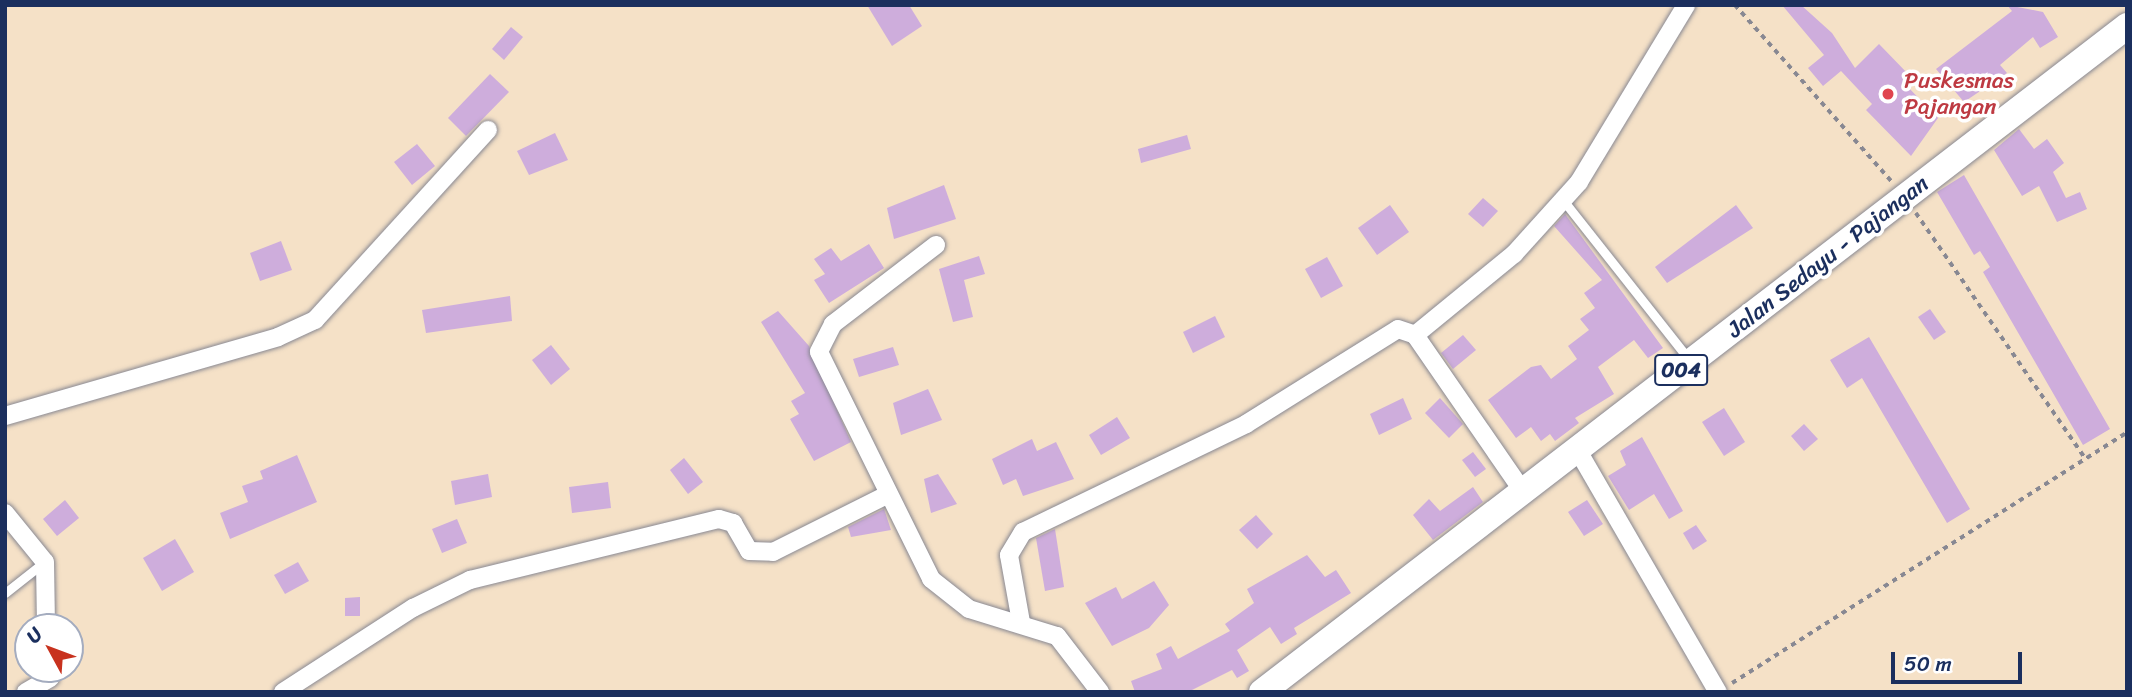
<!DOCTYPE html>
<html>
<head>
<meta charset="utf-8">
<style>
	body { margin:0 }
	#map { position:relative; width:2132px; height:697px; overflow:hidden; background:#f5e1c7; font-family:Sriracha,sans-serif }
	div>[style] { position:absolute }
	.building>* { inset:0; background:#ceaddc }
	.path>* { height:3.5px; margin-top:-1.75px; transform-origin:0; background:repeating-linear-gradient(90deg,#888892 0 5px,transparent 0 10px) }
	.roads { filter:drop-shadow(0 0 2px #888892) drop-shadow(0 0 2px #888892) }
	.lane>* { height:9px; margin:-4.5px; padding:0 4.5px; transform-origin:4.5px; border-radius:4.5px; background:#fff }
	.street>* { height:18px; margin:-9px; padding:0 9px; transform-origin:9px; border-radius:9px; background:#fff }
	.primary>* { height:26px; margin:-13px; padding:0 13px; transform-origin:13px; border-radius:13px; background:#fff }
	.dots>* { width:19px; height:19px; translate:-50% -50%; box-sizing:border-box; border:4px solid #fff; border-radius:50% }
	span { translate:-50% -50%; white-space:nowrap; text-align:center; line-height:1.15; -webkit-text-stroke:7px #fff; paint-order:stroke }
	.shield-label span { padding:2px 5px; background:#fff; border:2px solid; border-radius:5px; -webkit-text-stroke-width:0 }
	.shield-label { font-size:21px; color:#1b2f5e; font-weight:700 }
	.health-label { font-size:23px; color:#be3a42 }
	.left { translate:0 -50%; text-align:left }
	.street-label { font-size:23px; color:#1b2f5e }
	.frame { position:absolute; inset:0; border:7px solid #1b2f5e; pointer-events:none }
	.north { position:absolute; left:14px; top:613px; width:70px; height:70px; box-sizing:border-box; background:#fff; border:2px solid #a4acbf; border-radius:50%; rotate:311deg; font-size:19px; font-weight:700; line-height:28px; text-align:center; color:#1b2f5e }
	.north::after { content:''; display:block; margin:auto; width:24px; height:32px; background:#c8321e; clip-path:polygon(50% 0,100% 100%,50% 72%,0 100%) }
	.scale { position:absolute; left:1891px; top:652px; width:131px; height:32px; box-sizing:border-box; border:4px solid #1b2f5e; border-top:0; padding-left:9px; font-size:21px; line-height:24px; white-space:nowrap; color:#1b2f5e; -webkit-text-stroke:5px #fff; paint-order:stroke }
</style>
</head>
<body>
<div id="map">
	<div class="building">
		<div style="clip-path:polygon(867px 5px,909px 5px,922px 26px,892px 46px)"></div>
		<div style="clip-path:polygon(1782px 5px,1801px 5px,1832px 33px,1855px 68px,1879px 44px,1911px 77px,1905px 84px,1938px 118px,1911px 156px,1866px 110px,1872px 104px,1841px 71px,1823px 86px,1808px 68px,1824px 55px)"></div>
		<div style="clip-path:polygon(2007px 5px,2043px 12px,2058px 37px,2040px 48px,2033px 37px,2000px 65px,2007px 73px,1964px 102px,1936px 69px,2012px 11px)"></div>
		<div style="clip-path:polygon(511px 27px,523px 37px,504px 60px,492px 49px)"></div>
		<div style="clip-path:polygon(490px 74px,509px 92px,466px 136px,448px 118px)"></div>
		<div style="clip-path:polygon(2019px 129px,2034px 149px,2047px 139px,2064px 163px,2053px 172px,2066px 198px,2080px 192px,2087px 209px,2057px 222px,2039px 186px,2022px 196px,1994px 150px)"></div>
		<div style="clip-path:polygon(555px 133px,568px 160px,529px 175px,517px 151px)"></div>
		<div style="clip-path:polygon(1187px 135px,1191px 149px,1141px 163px,1138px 149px)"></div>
		<div style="clip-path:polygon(417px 144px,435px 166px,412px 185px,394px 162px)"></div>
		<div style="clip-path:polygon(1964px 175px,2110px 429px,2083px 445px,1983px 272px,1990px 267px,1980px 251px,1974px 255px,1937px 192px)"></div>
		<div style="clip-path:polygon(944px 185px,956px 219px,894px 239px,887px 208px)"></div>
		<div style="clip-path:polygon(1483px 198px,1498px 211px,1483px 227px,1468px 214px)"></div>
		<div style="clip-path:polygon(1390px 205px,1409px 232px,1377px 255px,1358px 228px)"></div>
		<div style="clip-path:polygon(1736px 205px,1753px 228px,1667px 283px,1655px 267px)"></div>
		<div style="clip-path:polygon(1565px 214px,1663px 348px,1648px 358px,1634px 340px,1598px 367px,1614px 394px,1575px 418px,1579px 423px,1555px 441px,1550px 434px,1541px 441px,1531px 427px,1516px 438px,1488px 400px,1531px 367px,1541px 365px,1551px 379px,1577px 359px,1568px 346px,1589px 330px,1580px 319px,1595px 308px,1584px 293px,1602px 280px,1554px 226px)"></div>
		<div style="clip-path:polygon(281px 241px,292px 270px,260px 281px,250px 253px)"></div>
		<div style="clip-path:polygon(869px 244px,884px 268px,829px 303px,814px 280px,825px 274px,814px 259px,831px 248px,841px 261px)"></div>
		<div style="clip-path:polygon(979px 256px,985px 274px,964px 280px,973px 317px,953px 322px,939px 269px)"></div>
		<div style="clip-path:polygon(1327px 257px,1343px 286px,1321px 298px,1305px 269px)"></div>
		<div style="clip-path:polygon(510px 296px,512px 321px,426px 333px,422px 310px)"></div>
		<div style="clip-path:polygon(1930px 309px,1946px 332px,1934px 340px,1918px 317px)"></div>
		<div style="clip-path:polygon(778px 311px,809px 346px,851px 442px,814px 461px,790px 419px,799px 414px,791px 401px,805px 393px,761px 322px)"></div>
		<div style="clip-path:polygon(1215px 316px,1225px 337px,1193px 353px,1183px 332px)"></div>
		<div style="clip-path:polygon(1463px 335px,1476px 350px,1453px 369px,1441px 353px)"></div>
		<div style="clip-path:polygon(1869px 337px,1970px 509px,1947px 523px,1862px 378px,1847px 388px,1830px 360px)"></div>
		<div style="clip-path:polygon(551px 345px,570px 369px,551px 385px,532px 360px)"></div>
		<div style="clip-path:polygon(893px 347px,899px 365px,859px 377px,853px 359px)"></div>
		<div style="clip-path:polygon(928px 389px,942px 420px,901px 435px,893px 403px)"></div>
		<div style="clip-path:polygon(1403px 398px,1412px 419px,1379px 435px,1370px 414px)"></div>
		<div style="clip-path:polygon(1440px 398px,1463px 424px,1449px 438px,1425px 413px)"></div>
		<div style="clip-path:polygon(1724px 408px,1745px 442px,1724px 456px,1702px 422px)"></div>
		<div style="clip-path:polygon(1117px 417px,1130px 438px,1101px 455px,1089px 435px)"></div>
		<div style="clip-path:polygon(1804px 424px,1818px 439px,1804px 451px,1791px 436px)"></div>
		<div style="clip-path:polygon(1642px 437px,1683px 511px,1669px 519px,1654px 494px,1629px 510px,1608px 476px,1626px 465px,1620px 451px)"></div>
		<div style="clip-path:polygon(1032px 439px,1037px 451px,1056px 442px,1074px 479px,1023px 496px,1016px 479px,1003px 485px,992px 459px)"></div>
		<div style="clip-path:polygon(1473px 452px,1486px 469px,1475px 477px,1462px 460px)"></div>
		<div style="clip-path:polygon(297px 455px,317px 502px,230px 539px,220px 513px,248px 502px,242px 486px,263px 479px,260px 471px)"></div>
		<div style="clip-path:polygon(684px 458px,703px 482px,688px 494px,670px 470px)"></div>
		<div style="clip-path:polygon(488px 474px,492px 497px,455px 505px,451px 481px)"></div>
		<div style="clip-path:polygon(938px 474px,957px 504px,931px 513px,924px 479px)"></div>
		<div style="clip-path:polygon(608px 482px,611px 508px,572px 513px,569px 487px)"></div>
		<div style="clip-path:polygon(1473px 487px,1483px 502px,1433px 540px,1413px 515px,1429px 499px,1440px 511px)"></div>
		<div style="clip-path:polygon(65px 500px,79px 518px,57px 536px,43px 519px)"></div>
		<div style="clip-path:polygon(1587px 500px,1603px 524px,1584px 536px,1568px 512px)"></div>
		<div style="clip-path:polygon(884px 509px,891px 530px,851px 537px,848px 527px)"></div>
		<div style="clip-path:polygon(1256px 515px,1273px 534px,1257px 549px,1239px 530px)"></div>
		<div style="clip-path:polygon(457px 519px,467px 543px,442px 553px,432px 529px)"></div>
		<div style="clip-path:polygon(1696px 525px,1707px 541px,1693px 550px,1683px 533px)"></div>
		<div style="clip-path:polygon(1055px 529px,1064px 587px,1045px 591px,1036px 538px)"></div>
		<div style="clip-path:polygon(175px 539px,194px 572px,162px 591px,143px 558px)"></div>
		<div style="clip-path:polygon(1307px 555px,1325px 577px,1336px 570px,1351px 593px,1294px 628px,1297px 634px,1281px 644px,1270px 627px,1237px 650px,1249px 671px,1237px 678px,1232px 670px,1188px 692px,1135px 692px,1131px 681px,1162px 669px,1156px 654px,1171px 646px,1178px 659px,1230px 631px,1225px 624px,1254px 603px,1247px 589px)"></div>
		<div style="clip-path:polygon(298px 562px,309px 581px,285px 594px,274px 575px)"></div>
		<div style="clip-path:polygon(1154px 581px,1169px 605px,1149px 628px,1112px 646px,1085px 603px,1116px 587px,1122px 599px)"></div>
		<div style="clip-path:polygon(360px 597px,360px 616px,345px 616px,345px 598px)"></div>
	</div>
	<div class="path">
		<div style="left:1735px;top:5px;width:237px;rotate:48.4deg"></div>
		<div style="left:1916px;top:213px;width:299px;rotate:55.4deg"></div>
		<div style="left:1732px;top:683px;width:468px;rotate:-32.4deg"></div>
	</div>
	<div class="roads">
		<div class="lane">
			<div style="left:1563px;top:200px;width:205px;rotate:51.7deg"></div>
			<div style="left:5px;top:593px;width:48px;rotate:-38.3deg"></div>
		</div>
		<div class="street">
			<div style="left:936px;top:245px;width:130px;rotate:142.5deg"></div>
			<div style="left:833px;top:324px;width:31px;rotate:117deg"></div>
			<div style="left:819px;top:352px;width:253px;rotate:63.7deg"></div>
			<div style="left:931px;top:579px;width:48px;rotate:38.3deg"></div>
			<div style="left:969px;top:609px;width:92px;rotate:17.1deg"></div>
			<div style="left:1057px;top:636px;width:71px;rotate:52.5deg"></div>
			<div style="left:1415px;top:335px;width:128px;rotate:-39.3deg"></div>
			<div style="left:1514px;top:254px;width:97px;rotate:-47.9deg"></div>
			<div style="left:1579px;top:182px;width:207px;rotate:-58.8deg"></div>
			<div style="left:5px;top:416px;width:284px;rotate:-16.1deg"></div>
			<div style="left:278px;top:337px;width:41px;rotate:-24.7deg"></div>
			<div style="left:315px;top:320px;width:257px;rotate:-47.7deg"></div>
			<div style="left:1577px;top:449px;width:281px;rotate:59.9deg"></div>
			<div style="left:5px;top:513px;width:63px;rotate:50.8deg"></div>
			<div style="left:45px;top:562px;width:65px;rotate:89.1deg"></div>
			<div style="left:1021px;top:622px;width:68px;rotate:-100.2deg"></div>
			<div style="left:1009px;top:555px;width:27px;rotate:-59deg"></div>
			<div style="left:1023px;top:532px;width:248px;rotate:-25.8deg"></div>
			<div style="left:1246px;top:424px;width:179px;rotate:-32deg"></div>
			<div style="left:1398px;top:329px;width:18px;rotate:19deg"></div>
			<div style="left:1415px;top:335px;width:188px;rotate:55.4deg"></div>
			<div style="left:26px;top:692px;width:28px;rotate:-30deg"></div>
			<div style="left:283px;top:692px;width:155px;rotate:-32.9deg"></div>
			<div style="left:413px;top:608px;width:64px;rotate:-26.2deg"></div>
			<div style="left:470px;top:580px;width:256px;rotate:-13.8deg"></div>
			<div style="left:719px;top:519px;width:15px;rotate:16deg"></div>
			<div style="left:733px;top:523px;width:32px;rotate:60deg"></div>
			<div style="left:749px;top:551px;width:24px;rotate:2deg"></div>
			<div style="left:773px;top:552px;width:125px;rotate:-26.6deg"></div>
		</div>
		<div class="primary">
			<div style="left:1262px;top:692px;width:1092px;rotate:-37.59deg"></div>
		</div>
	</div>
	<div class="dots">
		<div style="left:1888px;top:94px;background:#e0444e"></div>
	</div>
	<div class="shield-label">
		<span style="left:1681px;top:370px">004</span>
	</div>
	<div class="health-label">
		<span class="left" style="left:1904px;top:94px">Puskesmas<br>Pajangan</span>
	</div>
	<div class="street-label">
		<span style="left:1828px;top:257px;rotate:-38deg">Jalan Sedayu - Pajangan</span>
	</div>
	<div class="frame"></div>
	<div class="north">U</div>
	<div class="scale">50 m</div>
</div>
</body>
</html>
